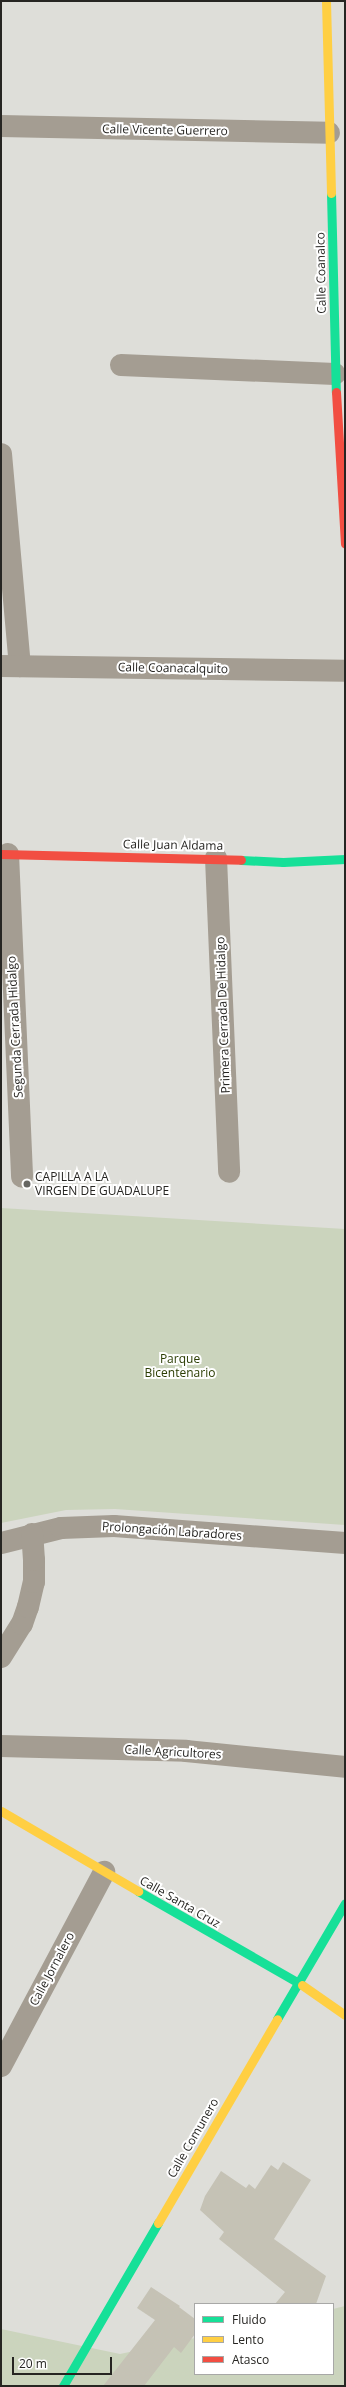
<!DOCTYPE html>
<html>
<head>
<meta charset="utf-8">
<style>
	body { margin:0 }
	#map { position:relative; width:346px; height:2387px; overflow:hidden; background:#deded9; font-family:"Open Sans",sans-serif }
	div>[style] { position:absolute }
	.green>* { inset:0; background:#cbd4bd }
	.building>* { inset:0; background:#c5c2b5 }
	.street>* { height:22px; margin:-11px; padding:0 11px; transform-origin:11px; border-radius:11px; background:#a49d92 }
	.fast>* { height:9px; margin:-4.5px; padding:0 4.5px; transform-origin:4.5px; border-radius:4.5px; background:#16e098 }
	.slow>* { height:9px; margin:-4.5px; padding:0 4.5px; transform-origin:4.5px; border-radius:4.5px; background:#ffcf43 }
	.jam>* { height:9px; margin:-4.5px; padding:0 4.5px; transform-origin:4.5px; border-radius:4.5px; background:#f24e42 }
	.dots>* { width:11px; height:11px; translate:-50% -50%; box-sizing:border-box; border:2px solid #fff; border-radius:50% }
	span { translate:-50% -50%; white-space:nowrap; text-align:center; line-height:1.15; -webkit-text-stroke:4px #fff; paint-order:stroke }
	.street-label { font-size:12px; color:#262522 }
	.poi-label { font-size:12px; color:#262522 }
	.left { translate:0 -50%; text-align:left }
	.park-label { font-size:12px; color:#2b3d03 }
	.frame { position:absolute; inset:0; border:2px solid #262522; pointer-events:none }
	.legend { position:absolute; left:194px; top:2303px; width:140px; height:72px; box-sizing:border-box; background:#fff; border:1px solid #a8a8a7; margin:0; padding:5px 7px; list-style:none; font-size:12px; color:#262522 }
	.legend li { display:flex; align-items:center; gap:8px; height:20px }
	.legend b { width:20px; border:1px solid #a8a8a7 }
	.scale { position:absolute; left:12px; top:2357px; width:100px; height:18px; box-sizing:border-box; border:2px solid #262522; border-top:0; padding-left:5px; font-size:12px; line-height:14px; white-space:nowrap; color:#262522; -webkit-text-stroke:3px #fff; paint-order:stroke }
</style>
</head>
<body>
<div id="map">
	<div class="green">
		<div style="clip-path:polygon(1px 1208px,345px 1229px,345px 1525px,115px 1509px,66px 1510px,1px 1523px)"></div>
		<div style="clip-path:polygon(345px 2306px,345px 2386px,1px 2386px,1px 2329px,120px 2354px,195px 2338px,195px 2374px,333px 2374px,333px 2309px)"></div>
	</div>
	<div class="building">
		<div style="clip-path:polygon(283px 2162px,311px 2180px,274px 2239px,326px 2276px,316px 2304px,275px 2304px,285px 2292px,219px 2239px,224px 2232px,200px 2210px,205px 2196px,221px 2171px,246px 2188px,249px 2184px,255px 2189px,271px 2165px,278px 2170px)"></div>
		<div style="clip-path:polygon(151px 2287px,180px 2306px,179px 2307px,195px 2319px,195px 2334px,181px 2353px,174px 2347px,144px 2386px,103px 2386px,155px 2320px,137px 2308px)"></div>
	</div>
	<div class="street">
		<div style="left:1px;top:126px;width:328px;rotate:1.2deg"></div>
		<div style="left:121px;top:365px;width:214px;rotate:2.4deg"></div>
		<div style="left:1px;top:454px;width:213px;rotate:84.9deg"></div>
		<div style="left:1px;top:666px;width:344px;rotate:0.8deg"></div>
		<div style="left:8px;top:854px;width:323px;rotate:87.5deg"></div>
		<div style="left:216px;top:858px;width:314px;rotate:87.6deg"></div>
		<div style="left:1px;top:1543px;width:62px;rotate:-14deg"></div>
		<div style="left:61px;top:1528px;width:53px;rotate:-2.2deg"></div>
		<div style="left:114px;top:1526px;width:232px;rotate:4.2deg"></div>
		<div style="left:1px;top:1657px;width:39px;rotate:-58deg"></div>
		<div style="left:22px;top:1624px;width:18px;rotate:-71deg"></div>
		<div style="left:28px;top:1607px;width:26px;rotate:-77deg"></div>
		<div style="left:34px;top:1582px;width:22px;rotate:-90deg"></div>
		<div style="left:34px;top:1560px;width:26px;rotate:-94deg"></div>
		<div style="left:1px;top:1746px;width:185px;rotate:1.5deg"></div>
		<div style="left:186px;top:1751px;width:160px;rotate:5.7deg"></div>
		<div style="left:1px;top:2066px;width:220px;rotate:-62deg"></div>
	</div>
	<div class="fast">
		<div style="left:331px;top:193px;width:199px;rotate:88.6deg"></div>
		<div style="left:241px;top:860px;width:42px;rotate:2.7deg"></div>
		<div style="left:283px;top:862px;width:62px;rotate:-2.8deg"></div>
		<div style="left:138px;top:1891px;width:189px;rotate:29.8deg"></div>
		<div style="left:277px;top:2019px;width:134px;rotate:-59.6deg"></div>
		<div style="left:63px;top:2386px;width:189px;rotate:-59.8deg"></div>
	</div>
	<div class="slow">
		<div style="left:326px;top:1px;width:192px;rotate:88.5deg"></div>
		<div style="left:1px;top:1811px;width:159px;rotate:30.3deg"></div>
		<div style="left:302px;top:1985px;width:52px;rotate:34.9deg"></div>
		<div style="left:158px;top:2223px;width:236px;rotate:-59.7deg"></div>
	</div>
	<div class="jam">
		<div style="left:336px;top:392px;width:152px;rotate:86.6deg"></div>
		<div style="left:1px;top:854px;width:240px;rotate:1.4deg"></div>
	</div>
	<div class="dots">
		<div style="left:27px;top:1184px;background:#666662"></div>
	</div>
	<div class="street-label">
		<span style="left:165px;top:130px;rotate:1deg">Calle Vicente Guerrero</span>
		<span style="left:321px;top:273px;rotate:-91deg">Calle Coanalco</span>
		<span style="left:173px;top:668px;rotate:1deg">Calle Coanacalquito</span>
		<span style="left:173px;top:845px;rotate:1deg">Calle Juan Aldama</span>
		<span style="left:223px;top:1015px;rotate:-92deg">Primera Cerrada De Hidalgo</span>
		<span style="left:15px;top:1027px;rotate:-93deg">Segunda Cerrada Hidalgo</span>
		<span style="left:172px;top:1531px;rotate:4deg">Prolongación Labradores</span>
		<span style="left:173px;top:1752px;rotate:3deg">Calle Agricultores</span>
		<span style="left:180px;top:1902px;rotate:30deg">Calle Santa Cruz</span>
		<span style="left:52px;top:1969px;rotate:-62deg">Calle Jornalero</span>
		<span style="left:193px;top:2138px;rotate:-60deg">Calle Comunero</span>
	</div>
	<div class="poi-label">
		<span class="left" style="left:35px;top:1184px">CAPILLA A LA<br>VIRGEN DE GUADALUPE</span>
	</div>
	<div class="park-label">
		<span style="left:180px;top:1366px">Parque<br>Bicentenario</span>
	</div>
	<div class="frame"></div>
	<ul class="legend">
	<li><b style="height:5px;background:#16e098"></b>Fluido</li>
	<li><b style="height:5px;background:#ffcf43"></b>Lento</li>
	<li><b style="height:5px;background:#f24e42"></b>Atasco</li>
	</ul>
	<div class="scale">20 m</div>
</div>
</body>
</html>
